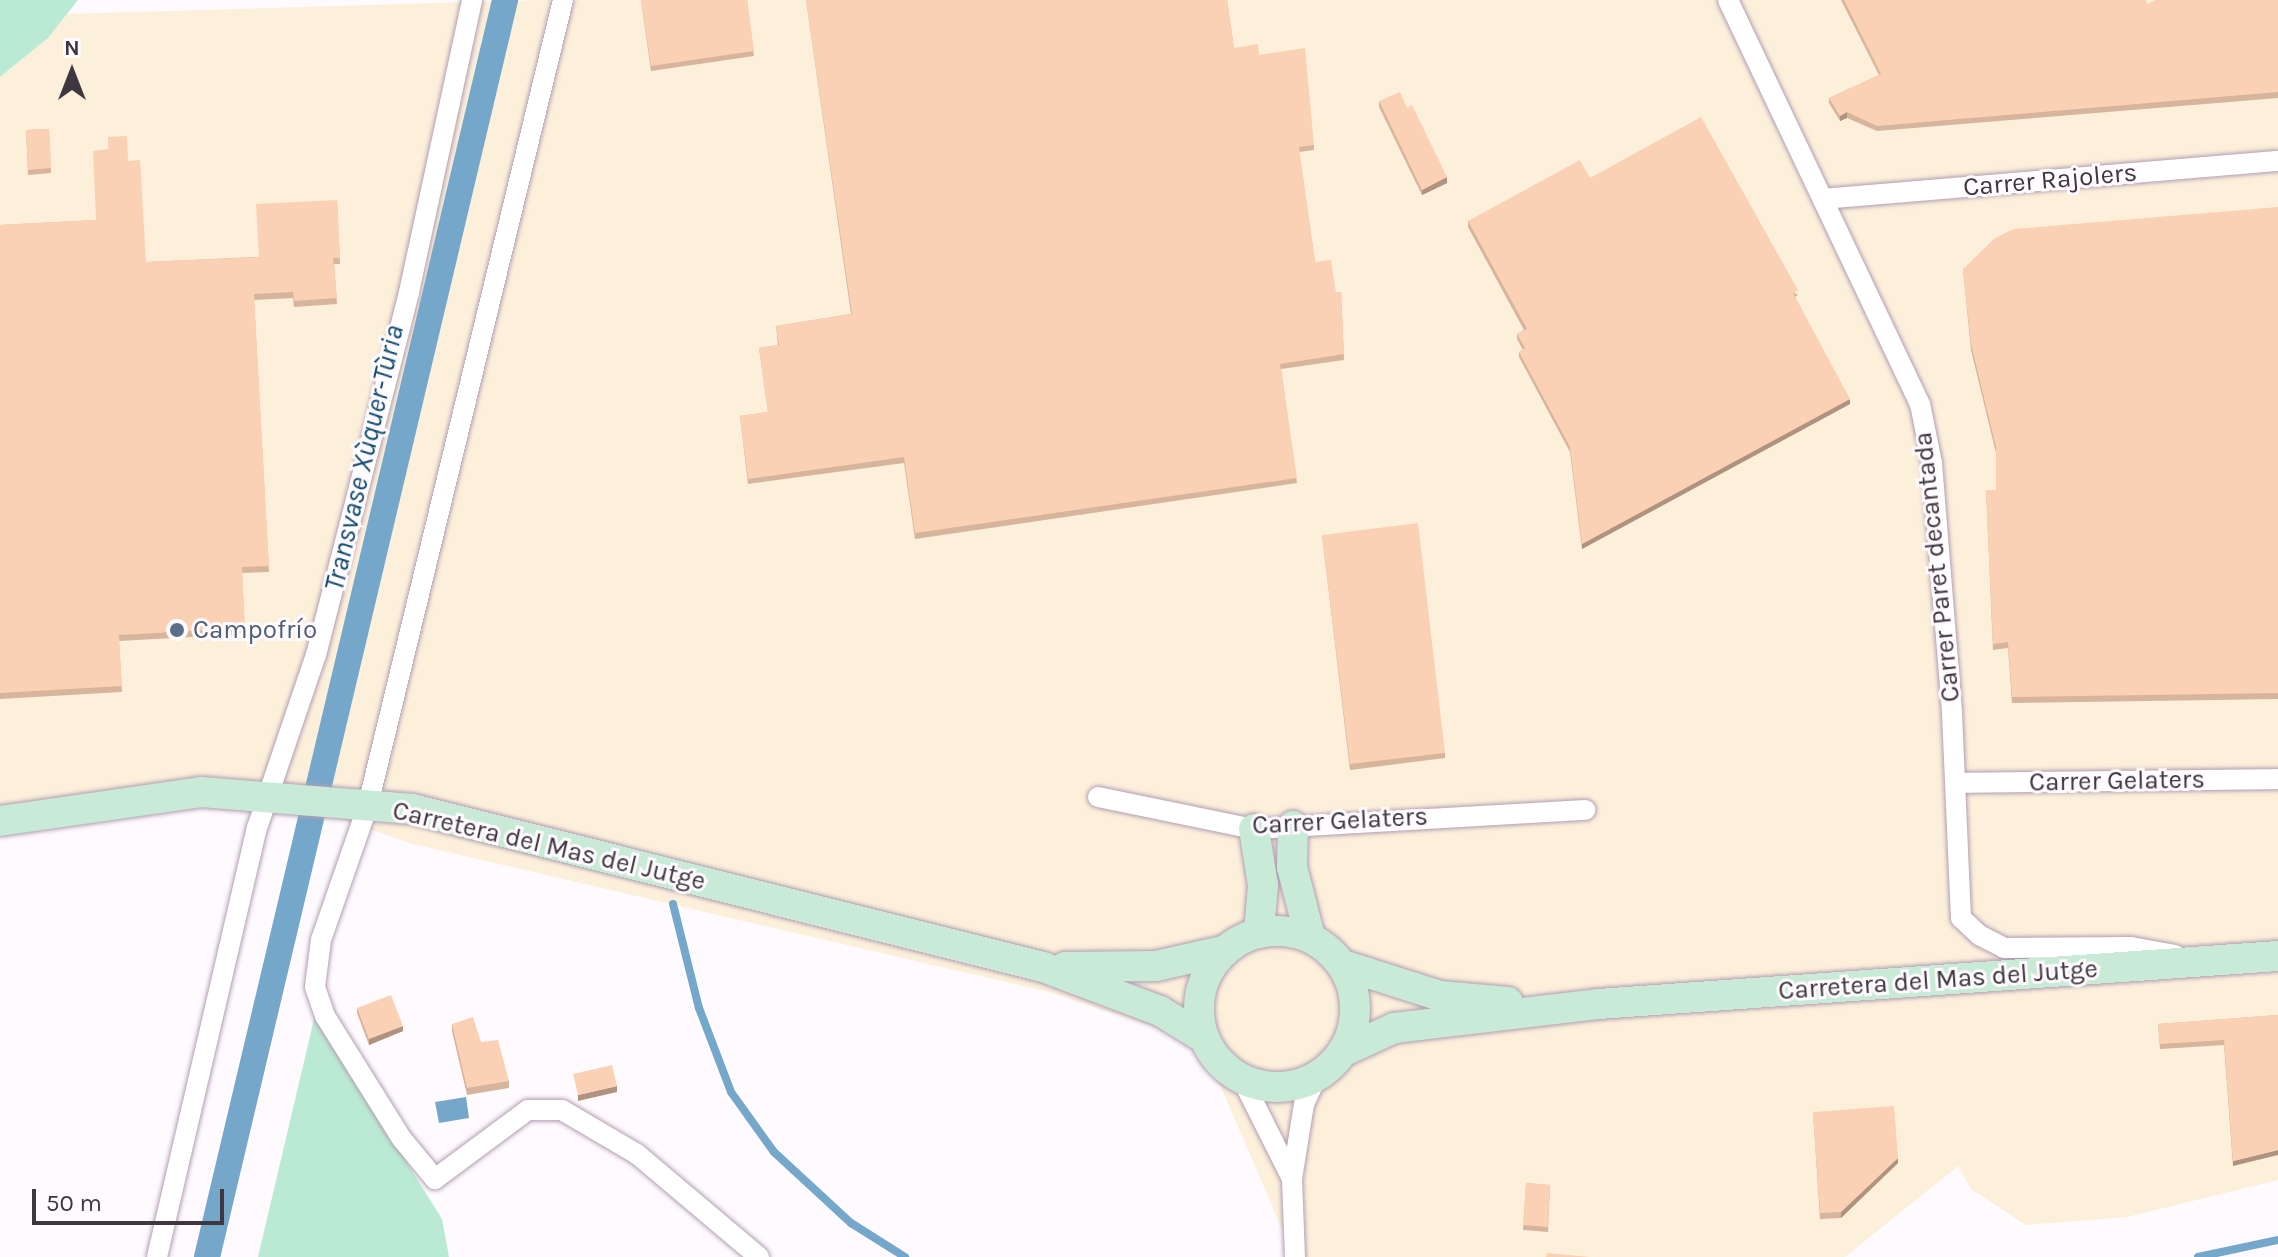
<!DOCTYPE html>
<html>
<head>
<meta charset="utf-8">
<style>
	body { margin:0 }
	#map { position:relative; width:2278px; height:1257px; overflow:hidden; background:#fefafe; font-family:Karla,sans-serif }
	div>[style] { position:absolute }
	.industrial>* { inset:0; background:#fcf0db }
	.green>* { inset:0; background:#bbead4 }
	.water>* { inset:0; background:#75a7cb }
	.stream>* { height:8px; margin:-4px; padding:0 4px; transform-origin:4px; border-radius:4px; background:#75a7cb }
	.canal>* { height:26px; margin:-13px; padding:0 13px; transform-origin:13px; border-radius:13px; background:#75a7cb }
	.roads { filter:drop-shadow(0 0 2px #b29eb2) drop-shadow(0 0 2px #b29eb2) }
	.street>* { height:20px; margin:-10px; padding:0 10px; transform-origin:10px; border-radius:10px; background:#fff }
	.secondary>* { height:30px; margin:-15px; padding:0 15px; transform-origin:15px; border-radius:15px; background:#c8ead6 }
	.secondary>.ring { margin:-15px; padding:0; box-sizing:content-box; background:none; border:30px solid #c8ead6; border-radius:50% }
	.wall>* { inset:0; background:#d7b49c }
	.shaded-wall>* { inset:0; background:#af927f }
	.building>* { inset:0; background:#fad1b5 }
	.dots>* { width:22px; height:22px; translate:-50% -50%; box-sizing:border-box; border:4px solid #fefafe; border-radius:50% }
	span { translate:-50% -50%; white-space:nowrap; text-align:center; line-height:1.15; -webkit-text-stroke:6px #fefafe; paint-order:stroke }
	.street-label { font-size:26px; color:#3f373f }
	.service-label { font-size:26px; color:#4e5e75 }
	.left { translate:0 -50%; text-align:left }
	.water-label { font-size:28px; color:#104d70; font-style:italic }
	.north { position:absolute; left:32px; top:32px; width:80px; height:80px; -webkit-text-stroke:6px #fefafe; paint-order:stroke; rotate:0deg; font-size:22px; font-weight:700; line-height:32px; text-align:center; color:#3f373f }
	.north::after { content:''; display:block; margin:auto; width:28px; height:36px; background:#3f373f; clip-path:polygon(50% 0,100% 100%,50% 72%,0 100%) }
	.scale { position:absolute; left:32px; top:1189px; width:192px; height:36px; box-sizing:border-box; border:4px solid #3f373f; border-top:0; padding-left:10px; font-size:24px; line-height:28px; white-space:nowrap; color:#3f373f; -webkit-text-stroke:6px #fefafe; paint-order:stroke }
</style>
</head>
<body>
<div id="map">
	<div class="industrial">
		<div style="clip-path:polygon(538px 0,2278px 0,2278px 1180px,2127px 1217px,2026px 1225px,1971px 1189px,1958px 1166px,1845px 1257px,1294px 1257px,1202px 1043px,1049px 992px,413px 844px,253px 789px,0 823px,0 77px,48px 38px,67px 14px)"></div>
	</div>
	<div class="green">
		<div style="clip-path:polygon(0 0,78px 0,48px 38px,0 77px)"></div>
		<div style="clip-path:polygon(315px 1015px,442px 1219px,449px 1257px,258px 1257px)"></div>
	</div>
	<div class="water">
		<div style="clip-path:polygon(466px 1097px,469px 1118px,439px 1123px,435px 1102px)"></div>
	</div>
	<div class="stream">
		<div style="left:673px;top:904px;width:107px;rotate:76deg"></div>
		<div style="left:699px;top:1008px;width:90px;rotate:69.1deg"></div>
		<div style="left:731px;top:1092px;width:74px;rotate:54.4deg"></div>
		<div style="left:774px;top:1152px;width:105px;rotate:42.7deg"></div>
		<div style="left:851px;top:1223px;width:64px;rotate:32.2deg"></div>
		<div style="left:2198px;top:1257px;width:82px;rotate:-12deg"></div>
	</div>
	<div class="canal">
		<div style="left:207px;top:1257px;width:1292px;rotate:-76.66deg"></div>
	</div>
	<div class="roads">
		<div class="street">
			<div style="left:563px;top:0;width:828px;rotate:103.62deg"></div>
			<div style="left:368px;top:805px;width:143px;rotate:109.2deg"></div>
			<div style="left:321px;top:940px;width:47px;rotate:97.3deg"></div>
			<div style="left:315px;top:987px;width:31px;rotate:71deg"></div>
			<div style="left:325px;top:1016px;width:145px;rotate:58deg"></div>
			<div style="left:402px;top:1139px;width:52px;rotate:50.5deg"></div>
			<div style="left:435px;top:1179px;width:116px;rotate:-36.6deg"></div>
			<div style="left:528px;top:1110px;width:34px"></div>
			<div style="left:562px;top:1110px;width:87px;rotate:30.4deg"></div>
			<div style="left:637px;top:1154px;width:160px;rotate:40.2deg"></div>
			<div style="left:1728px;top:0;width:447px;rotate:64.6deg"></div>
			<div style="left:1920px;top:404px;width:60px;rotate:78.5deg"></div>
			<div style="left:1932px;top:463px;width:251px;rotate:85.4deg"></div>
			<div style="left:1952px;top:713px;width:205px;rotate:87.5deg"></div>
			<div style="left:1961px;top:918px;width:25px;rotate:43deg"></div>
			<div style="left:1979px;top:935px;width:28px;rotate:27deg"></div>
			<div style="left:2004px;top:948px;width:127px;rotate:-0.5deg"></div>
			<div style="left:2131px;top:947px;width:45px;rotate:10.3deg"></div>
			<div style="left:1823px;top:199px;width:457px;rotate:-4.8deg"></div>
			<div style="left:1957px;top:783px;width:321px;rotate:-0.7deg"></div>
			<div style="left:1098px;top:797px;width:159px;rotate:11.6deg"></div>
			<div style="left:1254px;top:829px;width:332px;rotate:-3.3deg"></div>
			<div style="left:1242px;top:1079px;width:112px;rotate:63.4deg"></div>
			<div style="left:1292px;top:1179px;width:76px;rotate:-80.9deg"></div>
			<div style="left:1304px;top:1104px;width:29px;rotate:-65deg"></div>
			<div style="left:1292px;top:1179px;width:78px;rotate:87.8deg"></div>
			<div style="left:157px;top:1257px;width:441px;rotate:-76.9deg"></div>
			<div style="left:257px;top:828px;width:183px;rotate:-71.2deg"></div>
			<div style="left:316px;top:655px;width:375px;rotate:-75.6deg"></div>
			<div style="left:409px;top:292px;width:299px;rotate:-77.8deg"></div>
		</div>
		<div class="secondary">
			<div style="left:0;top:821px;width:203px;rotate:-8.2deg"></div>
			<div style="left:201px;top:792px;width:212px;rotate:4.6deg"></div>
			<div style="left:412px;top:809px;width:650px;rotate:14.06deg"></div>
			<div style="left:1043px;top:967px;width:125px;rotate:20.6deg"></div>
			<div style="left:1160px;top:1011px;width:52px;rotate:31.5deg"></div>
			<div style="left:1293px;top:826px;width:41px;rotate:91.4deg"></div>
			<div style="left:1292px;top:867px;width:72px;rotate:75.6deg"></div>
			<div style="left:1254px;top:829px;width:57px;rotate:80.9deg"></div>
			<div style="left:1263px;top:885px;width:47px;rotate:94.9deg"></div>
			<div class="ring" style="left:1199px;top:931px;width:126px;height:126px"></div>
			<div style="left:1343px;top:965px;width:102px;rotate:17.7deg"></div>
			<div style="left:1440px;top:996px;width:68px;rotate:5deg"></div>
			<div style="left:1065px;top:967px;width:91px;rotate:-0.6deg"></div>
			<div style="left:1156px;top:966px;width:69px;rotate:-12.6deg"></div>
			<div style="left:1344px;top:1051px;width:55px;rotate:-24.7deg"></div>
			<div style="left:1394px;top:1028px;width:205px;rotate:-6.7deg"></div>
			<div style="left:1598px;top:1004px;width:682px;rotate:-4.04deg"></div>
		</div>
	</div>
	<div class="wall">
		<div style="clip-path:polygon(641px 0,747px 0,754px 56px,651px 71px)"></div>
		<div style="clip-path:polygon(806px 0,1227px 0,1234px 48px,1259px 55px,1314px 145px,1314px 150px,1299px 152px,1315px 262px,1336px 293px,1341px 292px,1344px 360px,1281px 369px,1297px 483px,915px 539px,904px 463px,748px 484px,740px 416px,768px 412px,759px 348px,778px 345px,776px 326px,851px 314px)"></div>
		<div style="clip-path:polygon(1841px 0,2145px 0,2147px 4px,2278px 0,2278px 98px,1877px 131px,1847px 118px,1840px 121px,1829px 103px,1829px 98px,1879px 75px)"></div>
		<div style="clip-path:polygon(1379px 101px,1407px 108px,1447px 183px,1422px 195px,1379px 107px)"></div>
		<div style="clip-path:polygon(49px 129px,51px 173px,28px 175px,26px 130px)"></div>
		<div style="clip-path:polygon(128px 161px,146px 262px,258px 257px,337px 200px,340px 264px,334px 264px,337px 304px,294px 307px,293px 298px,254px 300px,269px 572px,242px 573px,245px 634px,119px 641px,122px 692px,0 699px,0 225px,96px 220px)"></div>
		<div style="clip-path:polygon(1590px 178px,1798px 295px,1795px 297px,1850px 404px,1582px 549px,1570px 452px,1519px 357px,1519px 352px,1523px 350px,1517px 339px,1517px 334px,1524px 330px,1468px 227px,1468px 221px)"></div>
		<div style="clip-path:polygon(2278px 207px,2278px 699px,2012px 703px,2008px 648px,1993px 650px,1986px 490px,1996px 490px,1996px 453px,1971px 350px,1963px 269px)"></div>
		<div style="clip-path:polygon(1322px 535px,1445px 753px,1445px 758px,1350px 770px)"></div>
		<div style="clip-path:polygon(357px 1008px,403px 1031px,369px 1045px,357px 1013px)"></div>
		<div style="clip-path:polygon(2278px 1015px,2233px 1166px,2224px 1045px,2160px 1049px,2158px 1024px)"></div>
		<div style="clip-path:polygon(452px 1024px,481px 1042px,509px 1081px,509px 1088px,467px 1095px,452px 1031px)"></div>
		<div style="clip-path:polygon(1813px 1112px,1898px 1163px,1841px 1218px,1820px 1219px)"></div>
		<div style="clip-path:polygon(1526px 1183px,1550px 1185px,1548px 1232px,1523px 1230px)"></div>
	</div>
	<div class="shaded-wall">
		<div style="clip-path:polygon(1847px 112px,1847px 118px,1840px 121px,1840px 116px)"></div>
		<div style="clip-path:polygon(1447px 177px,1447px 183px,1422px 195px,1422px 190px)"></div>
		<div style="clip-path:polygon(1850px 399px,1850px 404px,1582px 549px,1582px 544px)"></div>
		<div style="clip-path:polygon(403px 1026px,403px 1031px,369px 1045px,369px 1039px)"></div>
		<div style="clip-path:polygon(617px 1086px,617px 1092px,578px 1101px,578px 1095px)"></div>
		<div style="clip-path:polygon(2278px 1150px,2278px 1155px,2233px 1166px,2233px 1161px)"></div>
		<div style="clip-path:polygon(1898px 1158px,1898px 1163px,1841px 1218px,1841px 1212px)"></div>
	</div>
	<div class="building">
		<div style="clip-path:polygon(641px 0,747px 0,754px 51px,651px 66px)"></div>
		<div style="clip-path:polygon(806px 0,1227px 0,1234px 48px,1258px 44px,1259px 55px,1305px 48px,1314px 145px,1299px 147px,1315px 262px,1331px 260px,1336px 293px,1341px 292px,1344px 354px,1280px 364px,1297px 478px,915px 533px,904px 457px,748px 479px,740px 416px,768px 412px,759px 348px,779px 345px,776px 326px,852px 314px)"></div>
		<div style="clip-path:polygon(1844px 0,2145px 0,2147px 4px,2156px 0,2278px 0,2278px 92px,1877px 126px,1847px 112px,1840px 116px,1829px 98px,1881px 74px)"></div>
		<div style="clip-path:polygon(1400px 92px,1407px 108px,1412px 105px,1447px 177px,1422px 190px,1379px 101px)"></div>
		<div style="clip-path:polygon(1701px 117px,1798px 290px,1793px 293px,1850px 399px,1582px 544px,1570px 447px,1519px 352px,1525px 348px,1517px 334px,1527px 329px,1468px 221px,1580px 160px,1590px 178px)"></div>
		<div style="clip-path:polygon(49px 129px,51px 168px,28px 170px,26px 130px)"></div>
		<div style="clip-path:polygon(127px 136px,128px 161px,140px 160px,146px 262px,259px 257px,256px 204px,337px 200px,340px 258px,333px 258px,337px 298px,294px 301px,293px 292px,254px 294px,269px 566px,242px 567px,245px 628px,119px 635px,122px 686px,0 693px,0 225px,96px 220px,93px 151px,108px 149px,108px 137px)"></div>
		<div style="clip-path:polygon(2278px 207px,2278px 693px,2012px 697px,2008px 642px,1993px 644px,1986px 490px,1996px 490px,1996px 447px,1971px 344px,1963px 269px,1995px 238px,2014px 229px)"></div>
		<div style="clip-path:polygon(1418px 523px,1445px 753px,1350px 764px,1322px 535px)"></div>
		<div style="clip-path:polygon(391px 995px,403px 1026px,369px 1039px,357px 1008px)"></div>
		<div style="clip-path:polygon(2278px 1015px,2278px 1150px,2233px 1161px,2224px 1040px,2160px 1044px,2158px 1024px)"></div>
		<div style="clip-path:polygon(473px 1017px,481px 1042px,498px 1040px,509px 1081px,467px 1088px,452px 1024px)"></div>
		<div style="clip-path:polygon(612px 1065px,617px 1086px,578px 1095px,573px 1074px)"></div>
		<div style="clip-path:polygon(1894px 1106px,1898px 1158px,1841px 1212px,1820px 1213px,1813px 1112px)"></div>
		<div style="clip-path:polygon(1526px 1183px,1550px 1185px,1548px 1227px,1523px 1225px)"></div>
		<div style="clip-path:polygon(1547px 1253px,1590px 1257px,1546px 1257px)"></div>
	</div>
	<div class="dots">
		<div style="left:177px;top:630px;background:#5c6f8a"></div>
	</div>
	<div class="street-label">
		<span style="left:2050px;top:180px;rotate:-5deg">Carrer Rajolers</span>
		<span style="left:1937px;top:567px;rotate:-96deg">Carrer Paret decantada</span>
		<span style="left:2117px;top:781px;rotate:-1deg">Carrer Gelaters</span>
		<span style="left:1340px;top:821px;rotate:-3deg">Carrer Gelaters</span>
		<span style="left:549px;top:846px;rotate:13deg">Carretera del Mas del Jutge</span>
		<span style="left:1938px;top:980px;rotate:-4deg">Carretera del Mas del Jutge</span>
	</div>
	<div class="service-label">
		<span class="left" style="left:193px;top:630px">Campofrío</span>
	</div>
	<div class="water-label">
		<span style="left:364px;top:458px;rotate:-77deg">Transvase Xùquer-Tùria</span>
	</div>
	<div class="north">N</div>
	<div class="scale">50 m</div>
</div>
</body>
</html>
